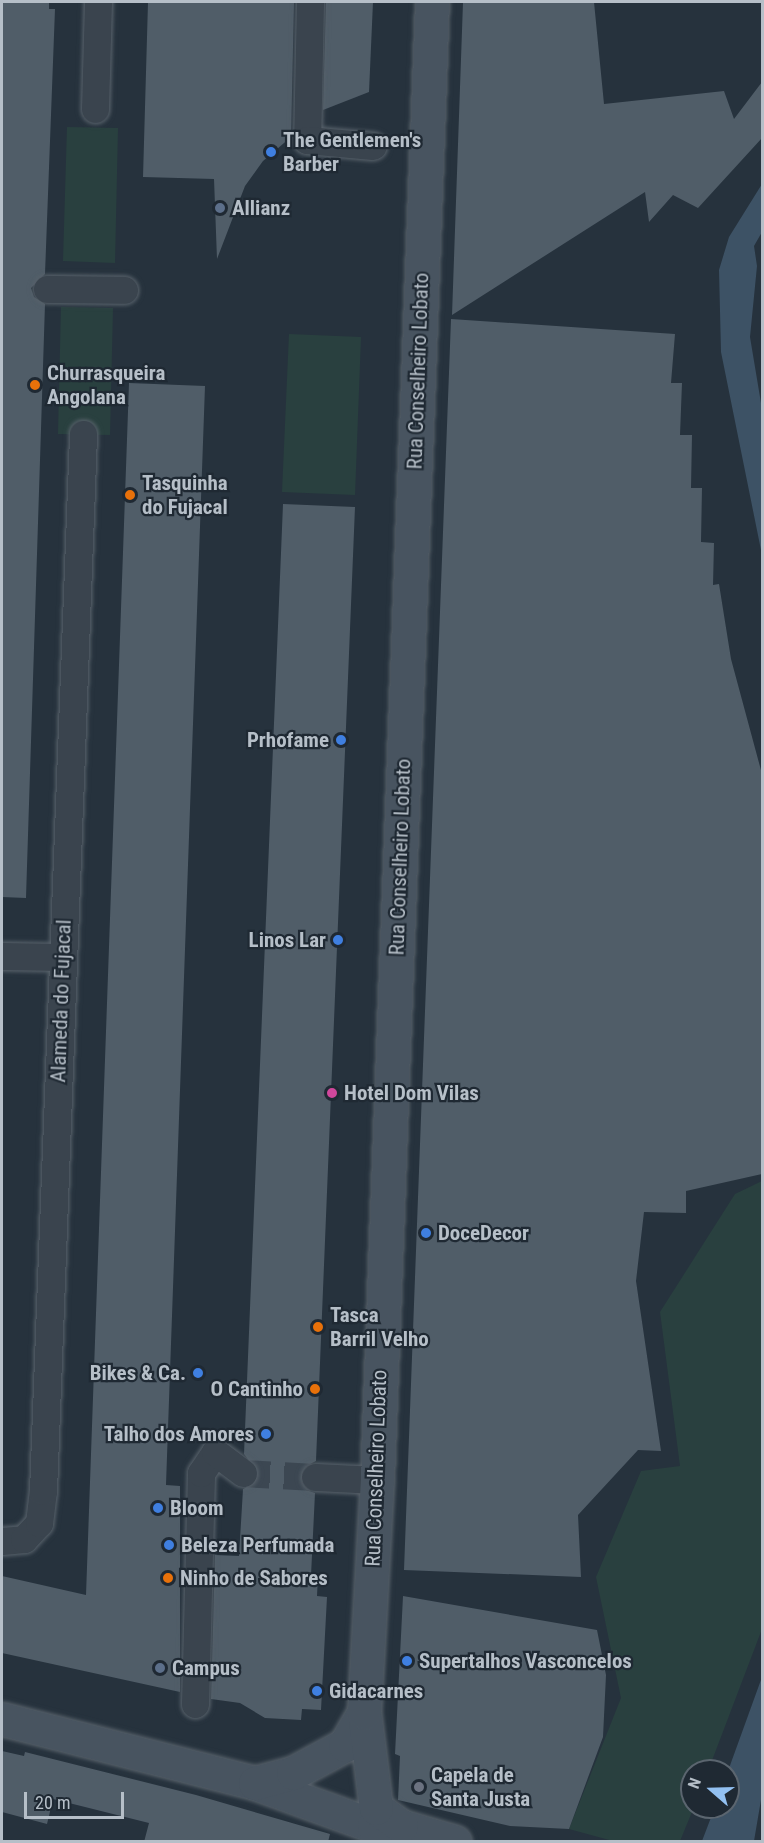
<!DOCTYPE html>
<html>
<head>
<meta charset="utf-8">
<style>
	body { margin:0 }
	#map { position:relative; width:764px; height:1843px; overflow:hidden; background:#26323d; font-family:"Roboto Condensed",sans-serif }
	div>[style] { position:absolute }
	.green>* { inset:0; background:#29403f }
	.water>* { inset:0; background:#3d5265 }
	.building>* { inset:0; background:#505d68 }
	.street-tunnel>* { height:27px; margin-top:-13.5px; transform-origin:0; background:repeating-linear-gradient(90deg,#3c4752 0 27px,transparent 0 41px) }
	.roads { filter:drop-shadow(0 0 2px #58626b) drop-shadow(0 0 2px #58626b) }
	.street>* { height:27px; margin:-13.5px; padding:0 13.5px; transform-origin:13.5px; border-radius:13.5px; background:#3a444e }
	.secondary>* { height:33px; margin:-16.5px; padding:0 16.5px; transform-origin:16.5px; border-radius:16.5px; background:#485460 }
	.dots>* { width:16px; height:16px; translate:-50% -50%; box-sizing:border-box; border:3px solid #1f2933; border-radius:50% }
	span { translate:-50% -50%; white-space:nowrap; text-align:center; line-height:1.15; -webkit-text-stroke:4.5px #1f2933; paint-order:stroke }
	.poi-label { font-size:21px; color:#b6bfc8; font-weight:700 }
	.left { translate:0 -50%; text-align:left }
	.right { translate:-100% -50%; text-align:right }
	.street-label { font-size:21px; color:#b6bfc8 }
	.frame { position:absolute; inset:0; border:3px solid #b6bfc8; pointer-events:none }
	.north { position:absolute; left:680px; top:1759px; width:60px; height:60px; box-sizing:border-box; background:#1f2933; border:2px solid #5b656f; border-radius:50%; rotate:290deg; font-size:16px; font-weight:700; line-height:24px; text-align:center; color:#b6bfc8 }
	.north::after { content:''; display:block; margin:auto; width:21px; height:27px; background:#92c0f1; clip-path:polygon(50% 0,100% 100%,50% 72%,0 100%) }
	.scale { position:absolute; left:24px; top:1792px; width:100px; height:27px; box-sizing:border-box; border:3px solid #b6bfc8; border-top:0; padding-left:8px; font-size:18px; line-height:21px; white-space:nowrap; color:#b6bfc8; -webkit-text-stroke:4px #1f2933; paint-order:stroke }
</style>
</head>
<body>
<div id="map">
	<div class="green">
		<div style="clip-path:polygon(67px 127px,118px 128px,115px 263px,63px 261px)"></div>
		<div style="clip-path:polygon(61px 307px,113px 308px,110px 435px,58px 434px)"></div>
		<div style="clip-path:polygon(289px 334px,361px 337px,355px 495px,282px 492px)"></div>
		<div style="clip-path:polygon(762px 1181px,762px 1629px,708px 1771px,692px 1771px,694px 1807px,680px 1841px,613px 1841px,569px 1829px,621px 1698px,596px 1577px,641px 1471px,680px 1466px,660px 1312px,735px 1194px)"></div>
	</div>
	<div class="water">
		<div style="clip-path:polygon(762px 184px,762px 232px,754px 246px,757px 266px,750px 337px,762px 409px,762px 555px,721px 352px,719px 270px,729px 237px)"></div>
		<div style="clip-path:polygon(762px 1677px,762px 1794px,754px 1841px,702px 1841px,715px 1807px,728px 1807px,728px 1771px)"></div>
	</div>
	<div class="building">
		<div style="clip-path:polygon(2px 2px,49px 2px,49px 9px,55px 9px,45px 274px,31px 288px,34px 297px,45px 304px,26px 898px,2px 897px)"></div>
		<div style="clip-path:polygon(148px 2px,294px 2px,291px 137px,263px 161px,245px 186px,217px 259px,214px 179px,143px 177px)"></div>
		<div style="clip-path:polygon(326px 2px,373px 2px,369px 92px,323px 110px)"></div>
		<div style="clip-path:polygon(463px 2px,594px 2px,604px 104px,724px 91px,734px 119px,762px 82px,762px 138px,698px 208px,673px 195px,649px 222px,645px 192px,452px 315px)"></div>
		<div style="clip-path:polygon(451px 319px,675px 334px,671px 383px,682px 383px,680px 435px,692px 435px,691px 488px,702px 488px,701px 542px,714px 543px,713px 585px,719px 584px,731px 659px,762px 774px,762px 1174px,686px 1191px,686px 1213px,644px 1212px,636px 1281px,661px 1451px,638px 1450px,578px 1515px,581px 1577px,404px 1570px)"></div>
		<div style="clip-path:polygon(129px 383px,205px 386px,166px 1485px,180px 1486px,180px 1692px,2px 1653px,2px 1576px,86px 1595px)"></div>
		<div style="clip-path:polygon(283px 504px,355px 507px,316px 1461px,302px 1468px,299px 1477px,306px 1490px,315px 1493px,311px 1576px,318px 1576px,317px 1596px,327px 1597px,321px 1710px,302px 1709px,301px 1720px,265px 1718px,240px 1703px,211px 1699px,215px 1555px,239px 1556px,243px 1489px,255px 1483px,259px 1474px,244px 1454px)"></div>
		<div style="clip-path:polygon(403px 1596px,597px 1630px,606px 1675px,603px 1737px,569px 1829px,510px 1826px,398px 1800px,400px 1756px,395px 1754px)"></div>
		<div style="clip-path:polygon(2px 1751px,24px 1756px,25px 1752px,196px 1795px,330px 1834px,328px 1842px,144px 1842px,149px 1823px,53px 1799px,47px 1824px,2px 1812px)"></div>
	</div>
	<div class="street-tunnel">
		<div style="left:243px;top:1473px;width:72px;rotate:3.2deg"></div>
	</div>
	<div class="roads">
		<div class="street">
			<div style="left:310px;top:2px;width:138px;rotate:91.2deg"></div>
			<div style="left:307px;top:140px;width:66px;rotate:5.2deg"></div>
			<div style="left:95px;top:109px;width:107px;rotate:-88.4deg"></div>
			<div style="left:47px;top:289px;width:77px;rotate:0.7deg"></div>
			<div style="left:2px;top:956px;width:60px;rotate:1deg"></div>
			<div style="left:315px;top:1477px;width:62px;rotate:2.8deg"></div>
			<div style="left:2px;top:1541px;width:22px;rotate:-5deg"></div>
			<div style="left:24px;top:1539px;width:22px;rotate:-47deg"></div>
			<div style="left:39px;top:1523px;width:32px;rotate:-83deg"></div>
			<div style="left:43px;top:1491px;width:1058px;rotate:-87.83deg"></div>
			<div style="left:195px;top:1704px;width:231px;rotate:-88.5deg"></div>
			<div style="left:201px;top:1473px;width:25px;rotate:-56deg"></div>
			<div style="left:215px;top:1452px;width:35px;rotate:37deg"></div>
		</div>
		<div class="secondary">
			<div style="left:2px;top:1719px;width:261px;rotate:14.2deg"></div>
			<div style="left:255px;top:1783px;width:127px;rotate:19.9deg"></div>
			<div style="left:374px;top:1826px;width:27px"></div>
			<div style="left:401px;top:1826px;width:56px;rotate:16.5deg"></div>
			<div style="left:255px;top:1783px;width:39px;rotate:-15deg"></div>
			<div style="left:293px;top:1773px;width:59px;rotate:-28.3deg"></div>
			<div style="left:345px;top:1745px;width:38px;rotate:-60deg"></div>
			<div style="left:401px;top:1826px;width:31px;rotate:-144deg"></div>
			<div style="left:376px;top:1808px;width:97px;rotate:-97.1deg"></div>
			<div style="left:364px;top:1712px;width:232px;rotate:-86.8deg"></div>
			<div style="left:377px;top:1480px;width:1479px;rotate:-87.87deg"></div>
		</div>
	</div>
	<div class="dots">
		<div style="left:271px;top:152px;background:#3f7fe0"></div>
		<div style="left:220px;top:208px;background:#5c6f8a"></div>
		<div style="left:35px;top:385px;background:#e8710a"></div>
		<div style="left:130px;top:495px;background:#e8710a"></div>
		<div style="left:341px;top:740px;background:#3f7fe0"></div>
		<div style="left:338px;top:940px;background:#3f7fe0"></div>
		<div style="left:332px;top:1093px;background:#d1479c"></div>
		<div style="left:426px;top:1233px;background:#3f7fe0"></div>
		<div style="left:318px;top:1327px;background:#e8710a"></div>
		<div style="left:198px;top:1373px;background:#3f7fe0"></div>
		<div style="left:315px;top:1389px;background:#e8710a"></div>
		<div style="left:266px;top:1434px;background:#3f7fe0"></div>
		<div style="left:158px;top:1508px;background:#3f7fe0"></div>
		<div style="left:169px;top:1545px;background:#3f7fe0"></div>
		<div style="left:168px;top:1578px;background:#e8710a"></div>
		<div style="left:407px;top:1661px;background:#3f7fe0"></div>
		<div style="left:160px;top:1668px;background:#5c6f8a"></div>
		<div style="left:317px;top:1691px;background:#3f7fe0"></div>
		<div style="left:419px;top:1787px;background:#6b7280"></div>
	</div>
	<div class="poi-label">
		<span class="left" style="left:283px;top:152px">The Gentlemen's<br>Barber</span>
		<span class="left" style="left:232px;top:208px">Allianz</span>
		<span class="left" style="left:47px;top:385px">Churrasqueira<br>Angolana</span>
		<span class="left" style="left:142px;top:495px">Tasquinha<br>do Fujacal</span>
		<span class="right" style="left:329px;top:740px">Prhofame</span>
		<span class="right" style="left:326px;top:940px">Linos Lar</span>
		<span class="left" style="left:344px;top:1093px">Hotel Dom Vilas</span>
		<span class="left" style="left:438px;top:1233px">DoceDecor</span>
		<span class="left" style="left:330px;top:1327px">Tasca<br>Barril Velho</span>
		<span class="right" style="left:186px;top:1373px">Bikes &amp; Ca.</span>
		<span class="right" style="left:303px;top:1389px">O Cantinho</span>
		<span class="right" style="left:254px;top:1434px">Talho dos Amores</span>
		<span class="left" style="left:170px;top:1508px">Bloom</span>
		<span class="left" style="left:181px;top:1545px">Beleza Perfumada</span>
		<span class="left" style="left:180px;top:1578px">Ninho de Sabores</span>
		<span class="left" style="left:419px;top:1661px">Supertalhos Vasconcelos</span>
		<span class="left" style="left:172px;top:1668px">Campus</span>
		<span class="left" style="left:329px;top:1691px">Gidacarnes</span>
		<span class="left" style="left:431px;top:1787px">Capela de<br>Santa Justa</span>
	</div>
	<div class="street-label">
		<span style="left:418px;top:371px;rotate:-88deg">Rua Conselheiro Lobato</span>
		<span style="left:400px;top:857px;rotate:-88deg">Rua Conselheiro Lobato</span>
		<span style="left:61px;top:1001px;rotate:-88deg">Alameda do Fujacal</span>
		<span style="left:376px;top:1468px;rotate:-88deg">Rua Conselheiro Lobato</span>
	</div>
	<div class="frame"></div>
	<div class="north">N</div>
	<div class="scale">20 m</div>
</div>
</body>
</html>
